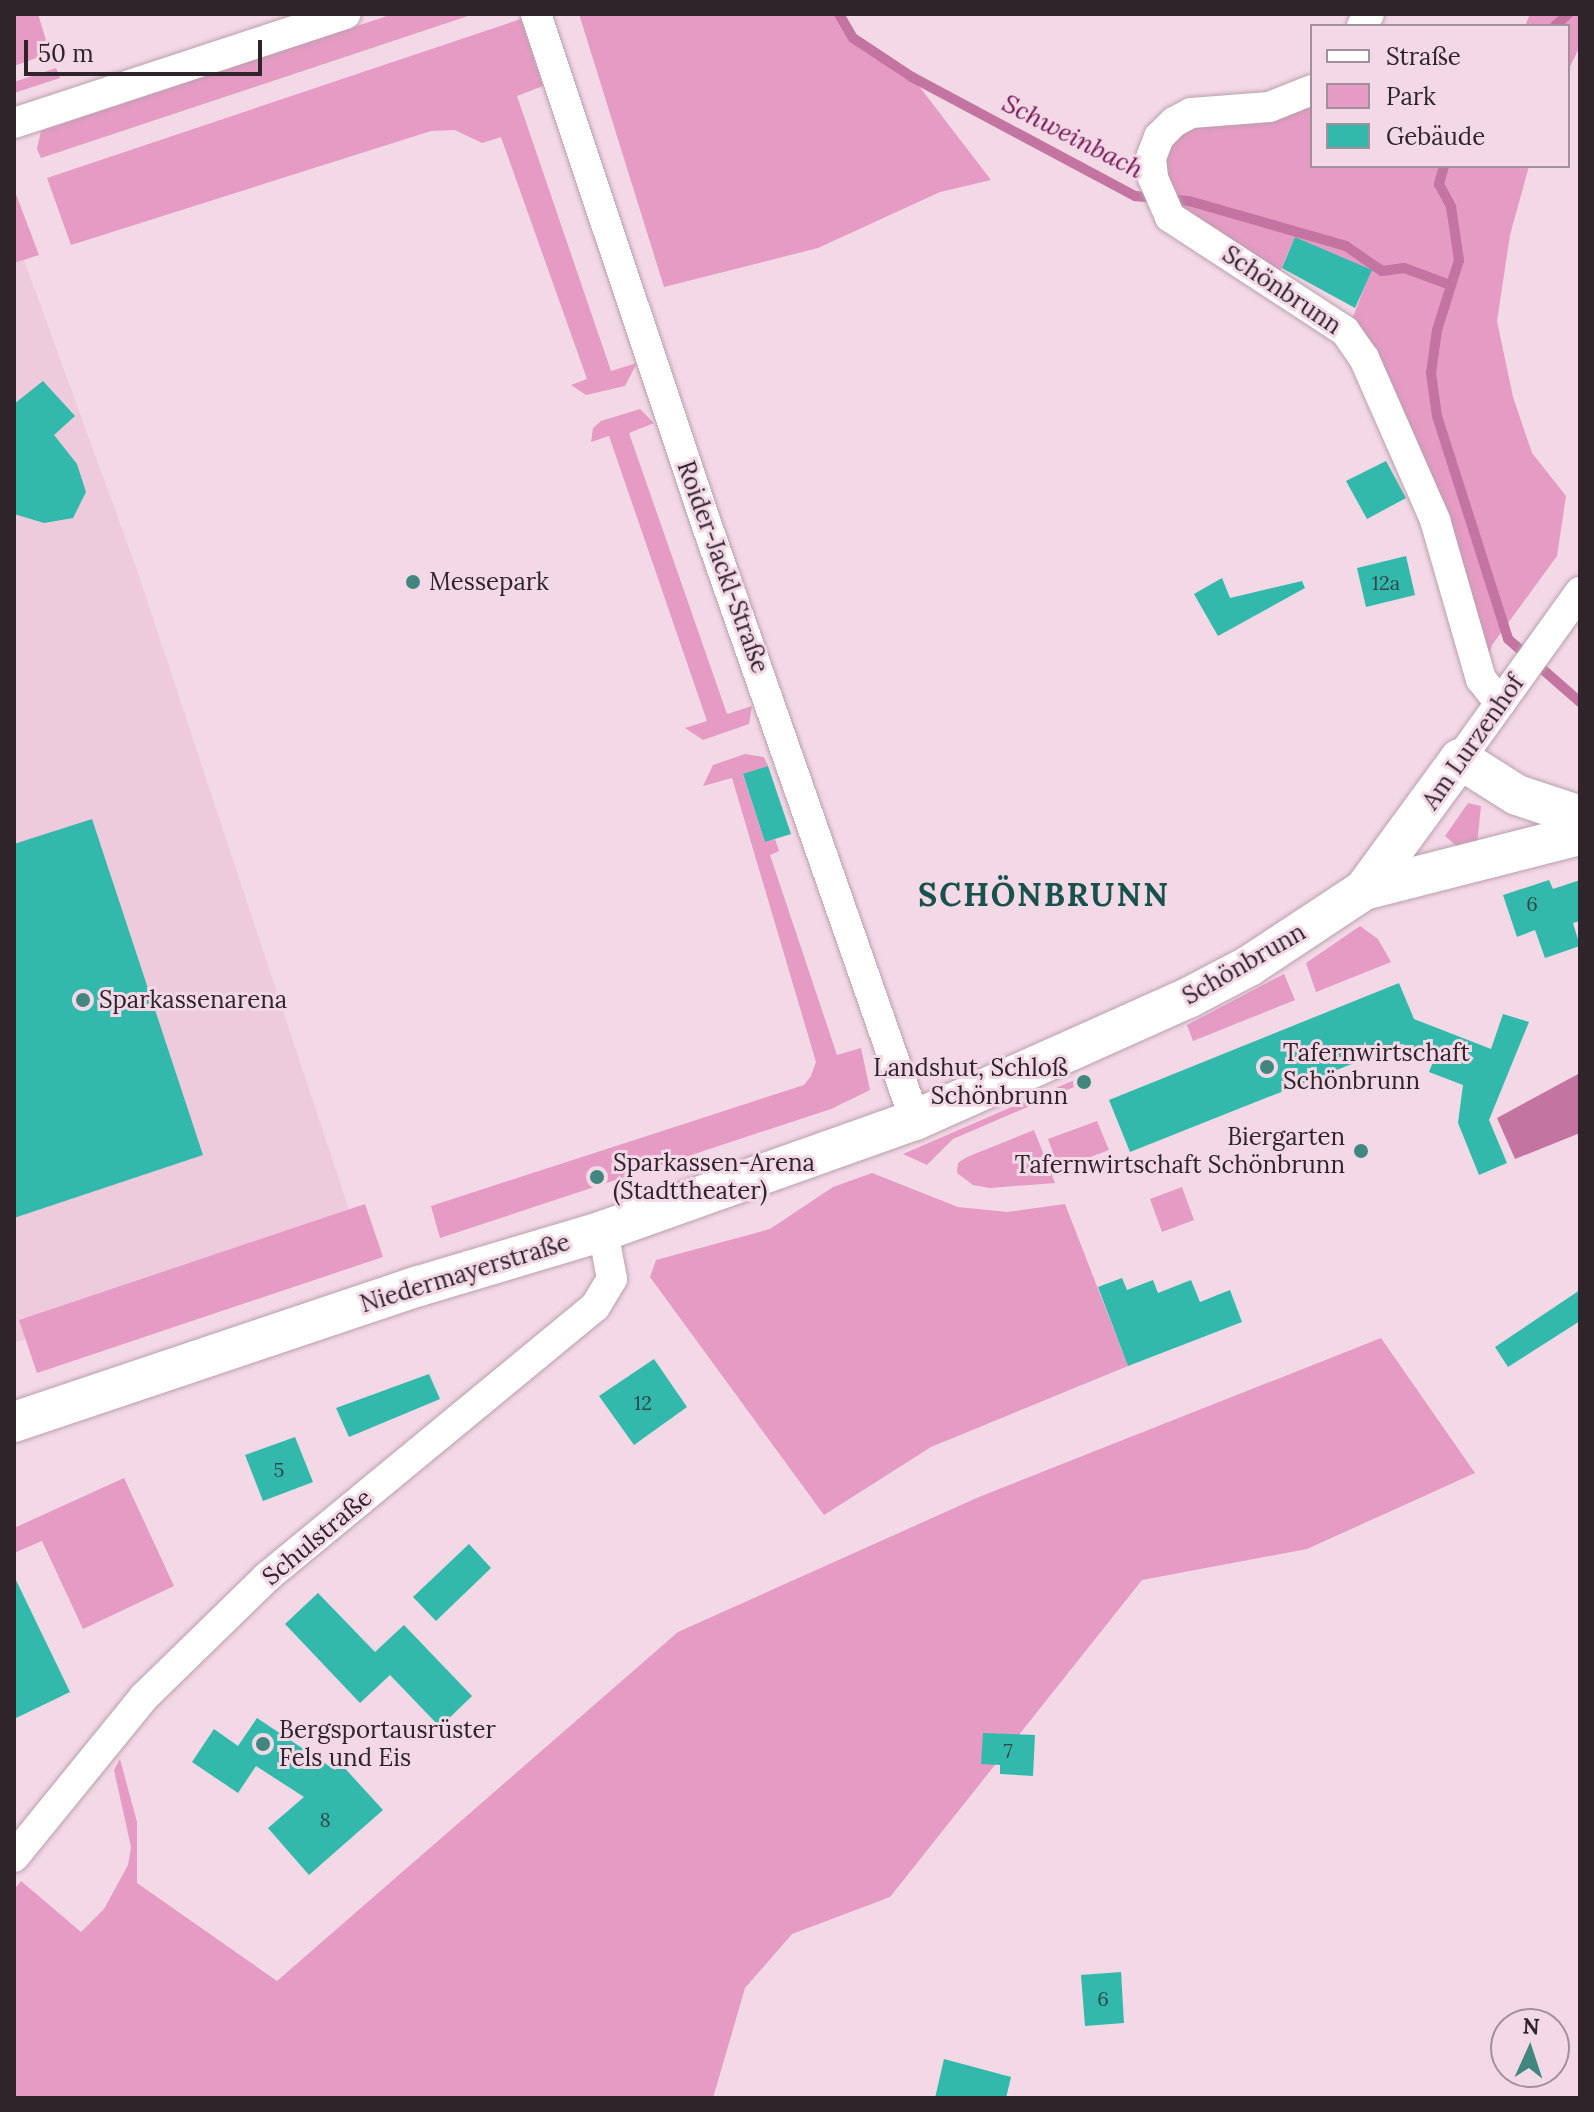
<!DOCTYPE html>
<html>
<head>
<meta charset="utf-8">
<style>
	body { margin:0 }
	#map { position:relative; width:1594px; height:2112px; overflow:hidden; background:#f3d8e6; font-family:Lora,serif }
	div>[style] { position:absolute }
	.built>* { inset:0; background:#edcbdc }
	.green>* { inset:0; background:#e59bc3 }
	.water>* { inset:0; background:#c374a0 }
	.stream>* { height:10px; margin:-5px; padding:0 5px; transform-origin:5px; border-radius:5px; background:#c374a0 }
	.building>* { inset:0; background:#32b9ab }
	.roads { filter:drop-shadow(0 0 2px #baa0ad) drop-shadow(0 0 2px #baa0ad) }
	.minor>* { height:30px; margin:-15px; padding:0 15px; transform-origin:15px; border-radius:15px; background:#fff }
	.major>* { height:40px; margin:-20px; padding:0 20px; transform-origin:20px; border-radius:20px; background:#fff }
	.dots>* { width:22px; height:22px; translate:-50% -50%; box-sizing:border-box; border:4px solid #f3d8e6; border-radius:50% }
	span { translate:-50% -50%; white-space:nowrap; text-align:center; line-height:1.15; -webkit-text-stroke:6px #f3d8e6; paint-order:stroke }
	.number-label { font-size:20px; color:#2f494a }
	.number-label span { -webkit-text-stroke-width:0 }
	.street-label { font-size:24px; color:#2e2429 }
	.poi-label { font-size:24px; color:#2e2429 }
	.left { translate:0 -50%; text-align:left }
	.right { translate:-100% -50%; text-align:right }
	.water-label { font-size:26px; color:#771856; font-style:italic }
	.district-label { font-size:32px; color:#18524c; font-weight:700; letter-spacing:2px }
	.frame { position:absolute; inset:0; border:16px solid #2e2429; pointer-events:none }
	.legend { position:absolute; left:1310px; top:24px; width:260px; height:144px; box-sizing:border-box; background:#f3d8e6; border:2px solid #a4909a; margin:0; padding:10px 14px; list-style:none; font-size:24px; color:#2e2429 }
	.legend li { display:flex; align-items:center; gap:16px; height:40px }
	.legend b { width:40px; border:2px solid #a4909a }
	.north { position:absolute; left:1490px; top:2008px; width:80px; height:80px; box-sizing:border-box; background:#f3d8e6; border:2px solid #a4909a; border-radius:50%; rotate:3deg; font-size:22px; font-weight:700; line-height:32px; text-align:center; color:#2e2429 }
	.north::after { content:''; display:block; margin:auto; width:28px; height:36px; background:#42877f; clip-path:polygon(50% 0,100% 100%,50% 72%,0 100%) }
	.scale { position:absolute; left:24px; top:40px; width:238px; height:36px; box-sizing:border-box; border:4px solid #2e2429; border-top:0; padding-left:10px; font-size:24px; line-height:28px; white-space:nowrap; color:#2e2429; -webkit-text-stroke:6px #f3d8e6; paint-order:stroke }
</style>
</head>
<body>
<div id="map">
	<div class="built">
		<div style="clip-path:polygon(24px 260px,137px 570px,356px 1231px,14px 1343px,14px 263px)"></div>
	</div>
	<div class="green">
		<div style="clip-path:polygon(14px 14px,38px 14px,50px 53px,14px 66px)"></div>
		<div style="clip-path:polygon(393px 14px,474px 14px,41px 158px,37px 149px,41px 131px)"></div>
		<div style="clip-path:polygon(579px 14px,839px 14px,853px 38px,912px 77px,991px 180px,940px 192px,818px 248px,664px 287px)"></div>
		<div style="clip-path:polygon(1530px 14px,1580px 14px,1580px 46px,1568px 71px,1568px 26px,1525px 26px)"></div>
		<div style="clip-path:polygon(521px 19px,543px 86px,517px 96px,611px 371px,637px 363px,625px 386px,586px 395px,571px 385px,587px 379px,501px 137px,482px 143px,455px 130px,431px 131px,71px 245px,47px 178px)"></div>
		<div style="clip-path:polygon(56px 68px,60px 78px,14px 93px,14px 82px)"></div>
		<div style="clip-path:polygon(1312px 90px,1312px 166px,1529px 166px,1510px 235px,1497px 321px,1513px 397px,1532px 453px,1566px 496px,1557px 556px,1492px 645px,1481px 679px,1351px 322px,1371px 270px,1295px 237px,1276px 281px,1170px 217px,1159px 137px)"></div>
		<div style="clip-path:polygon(14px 189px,39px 255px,14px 263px)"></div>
		<div style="clip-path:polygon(640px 409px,654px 423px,629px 433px,727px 714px,752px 706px,749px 724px,703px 740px,685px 728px,707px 721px,609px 436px,591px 442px,593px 428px,601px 421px)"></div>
		<div style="clip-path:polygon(745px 754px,764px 757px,768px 766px,743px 775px,765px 842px,775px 839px,779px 851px,770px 855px,837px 1055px,861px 1048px,870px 1090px,831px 1109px,440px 1238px,431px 1206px,804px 1085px,811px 1076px,816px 1062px,732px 778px,703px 786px,713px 765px)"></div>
		<div style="clip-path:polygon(1468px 803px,1481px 806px,1477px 844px,1459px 848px,1445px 836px)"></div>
		<div style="clip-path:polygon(1360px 926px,1378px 939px,1391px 962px,1316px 992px,1306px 963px)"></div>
		<div style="clip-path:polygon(1284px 974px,1295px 1000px,1193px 1041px,1187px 1025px)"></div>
		<div style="clip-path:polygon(1079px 1078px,1081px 1084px,953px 1139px,927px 1165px,903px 1154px)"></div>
		<div style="clip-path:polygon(1097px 1121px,1109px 1150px,1059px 1169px,1048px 1139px)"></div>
		<div style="clip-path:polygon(1034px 1130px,1055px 1183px,990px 1188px,973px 1185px,957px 1173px,958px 1163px,967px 1157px)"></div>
		<div style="clip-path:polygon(872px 1173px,958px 1207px,1007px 1212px,1065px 1204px,1128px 1366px,931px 1447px,824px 1515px,650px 1277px,656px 1260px,770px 1229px,833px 1187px)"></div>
		<div style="clip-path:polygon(1182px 1187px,1194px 1220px,1162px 1232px,1150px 1199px)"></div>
		<div style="clip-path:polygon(365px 1204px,383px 1257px,37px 1373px,19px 1320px)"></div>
		<div style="clip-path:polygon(1381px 1338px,1475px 1473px,1307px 1549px,1142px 1580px,890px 1897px,792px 1934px,745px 1988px,713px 2098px,14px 2098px,14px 1890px,21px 1881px,81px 1932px,104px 1909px,128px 1865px,131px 1847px,114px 1770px,120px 1759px,137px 1822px,137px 1883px,277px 1981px,678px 1632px,979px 1497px)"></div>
		<div style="clip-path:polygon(124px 1478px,174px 1586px,83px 1629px,42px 1541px,14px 1553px,14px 1528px)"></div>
	</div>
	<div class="water">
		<div style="clip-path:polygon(1580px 1073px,1580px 1133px,1515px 1159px,1497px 1118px)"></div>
	</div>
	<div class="stream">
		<div style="left:839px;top:14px;width:28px;rotate:60deg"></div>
		<div style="left:853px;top:38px;width:71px;rotate:33.5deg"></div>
		<div style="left:912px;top:77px;width:253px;rotate:28.1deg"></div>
		<div style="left:1135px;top:196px;width:54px;rotate:5.3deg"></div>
		<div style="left:1189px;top:201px;width:163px;rotate:16deg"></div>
		<div style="left:1346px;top:246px;width:44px;rotate:34.8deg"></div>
		<div style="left:1382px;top:271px;width:22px;rotate:-8deg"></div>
		<div style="left:1404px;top:268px;width:47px;rotate:20deg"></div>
		<div style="left:1555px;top:26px;width:18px;rotate:-43deg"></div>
		<div style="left:1444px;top:166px;width:19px;rotate:106deg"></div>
		<div style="left:1439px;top:184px;width:26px;rotate:62deg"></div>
		<div style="left:1451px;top:207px;width:54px;rotate:81.4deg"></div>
		<div style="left:1459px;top:260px;width:73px;rotate:107.4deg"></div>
		<div style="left:1437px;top:330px;width:43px;rotate:97.9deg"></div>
		<div style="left:1431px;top:373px;width:43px;rotate:82.1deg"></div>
		<div style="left:1437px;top:416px;width:234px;rotate:72.3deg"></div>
		<div style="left:1508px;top:639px;width:96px;rotate:41.2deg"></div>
	</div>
	<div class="building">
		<div style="clip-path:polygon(1295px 237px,1372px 270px,1355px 308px,1282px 268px)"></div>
		<div style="clip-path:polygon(43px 381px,75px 416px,54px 435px,77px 464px,86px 492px,73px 518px,44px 523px,14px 514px,14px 404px)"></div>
		<div style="clip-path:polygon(1386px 461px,1406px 498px,1367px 519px,1346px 481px)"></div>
		<div style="clip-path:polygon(1406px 556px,1415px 595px,1366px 607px,1357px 568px)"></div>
		<div style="clip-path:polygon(1222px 578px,1230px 598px,1302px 581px,1305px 588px,1218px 636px,1194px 594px)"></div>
		<div style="clip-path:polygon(768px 766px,791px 834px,765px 842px,743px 774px)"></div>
		<div style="clip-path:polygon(92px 819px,203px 1155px,14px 1218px,14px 844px)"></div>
		<div style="clip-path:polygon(1549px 880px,1553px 889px,1580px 880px,1580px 921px,1573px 923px,1580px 946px,1545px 958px,1535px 930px,1517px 937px,1503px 895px)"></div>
		<div style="clip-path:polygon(1399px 983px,1414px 1019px,1491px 1049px,1503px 1014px,1529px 1022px,1489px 1120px,1507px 1163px,1479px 1175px,1458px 1123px,1463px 1085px,1429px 1072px,1435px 1057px,1402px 1044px,1130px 1152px,1109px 1100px)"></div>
		<div style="clip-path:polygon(1122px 1278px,1127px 1290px,1153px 1280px,1158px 1293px,1191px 1280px,1200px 1302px,1230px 1290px,1242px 1322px,1128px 1366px,1098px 1287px)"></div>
		<div style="clip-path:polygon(1580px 1290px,1580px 1321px,1508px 1367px,1495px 1347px)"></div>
		<div style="clip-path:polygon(654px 1359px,687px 1407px,634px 1445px,599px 1396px)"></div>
		<div style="clip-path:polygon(429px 1374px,440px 1399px,349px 1437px,336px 1408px)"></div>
		<div style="clip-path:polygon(295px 1437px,313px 1482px,263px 1501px,245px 1455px)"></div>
		<div style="clip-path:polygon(469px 1544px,491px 1568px,436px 1621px,413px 1597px)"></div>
		<div style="clip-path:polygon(14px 1576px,70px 1692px,14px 1719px)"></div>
		<div style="clip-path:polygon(318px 1593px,375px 1652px,404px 1625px,472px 1696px,440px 1727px,390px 1675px,360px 1703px,285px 1624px)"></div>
		<div style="clip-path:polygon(257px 1718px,335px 1770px,341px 1764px,383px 1810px,309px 1875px,268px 1828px,304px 1797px,256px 1766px,238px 1793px,192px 1762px,214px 1729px,238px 1746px)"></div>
		<div style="clip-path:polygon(983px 1733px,1035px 1735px,1033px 1776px,1000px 1774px,1000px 1765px,981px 1764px)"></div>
		<div style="clip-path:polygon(1121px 1972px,1124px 2023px,1085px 2026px,1081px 1975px)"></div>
		<div style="clip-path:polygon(944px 2059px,1011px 2077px,1006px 2098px,935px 2098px)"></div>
	</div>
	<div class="roads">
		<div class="minor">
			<div style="left:536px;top:14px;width:537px;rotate:71.53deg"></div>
			<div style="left:706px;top:523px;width:633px;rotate:70.71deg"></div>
			<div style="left:1362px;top:26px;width:14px;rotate:-60deg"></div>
			<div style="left:1312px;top:90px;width:46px;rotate:158.4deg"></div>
			<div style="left:1269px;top:107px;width:78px;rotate:175.6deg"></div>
			<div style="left:1191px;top:113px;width:19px;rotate:152deg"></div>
			<div style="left:1174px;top:122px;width:21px;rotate:135deg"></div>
			<div style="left:1159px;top:137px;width:22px;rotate:111deg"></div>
			<div style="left:1151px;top:158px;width:20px;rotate:84deg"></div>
			<div style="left:1153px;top:178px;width:43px;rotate:66.4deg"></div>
			<div style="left:1170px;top:217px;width:209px;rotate:33.1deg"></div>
			<div style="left:1345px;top:331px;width:33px;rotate:55deg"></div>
			<div style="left:1364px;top:358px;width:177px;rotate:66.3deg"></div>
			<div style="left:1435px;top:520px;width:166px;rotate:73.9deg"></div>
			<div style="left:1481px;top:679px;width:31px;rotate:52deg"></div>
			<div style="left:14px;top:123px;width:349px;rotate:-18.2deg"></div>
			<div style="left:1460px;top:759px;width:206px;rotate:-54.3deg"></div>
			<div style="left:14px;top:1857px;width:206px;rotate:-50.9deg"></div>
			<div style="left:144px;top:1697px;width:172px;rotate:-44.3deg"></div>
			<div style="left:267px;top:1577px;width:425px;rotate:-39.5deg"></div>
			<div style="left:595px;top:1307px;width:33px;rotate:-59deg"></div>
			<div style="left:612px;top:1279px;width:49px;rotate:-100.6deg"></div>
		</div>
		<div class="major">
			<div style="left:1364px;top:890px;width:162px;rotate:-53.8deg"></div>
			<div style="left:1460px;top:759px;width:67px;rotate:32.3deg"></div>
			<div style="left:1517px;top:795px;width:66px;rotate:18.4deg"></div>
			<div style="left:14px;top:1422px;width:427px;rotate:-18.6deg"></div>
			<div style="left:419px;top:1286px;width:192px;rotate:-16.6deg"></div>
			<div style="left:603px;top:1231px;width:331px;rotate:-19.6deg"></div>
			<div style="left:915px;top:1120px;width:299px;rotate:-24.1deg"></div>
			<div style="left:1188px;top:998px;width:69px;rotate:-27.7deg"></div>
			<div style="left:1249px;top:966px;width:138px;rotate:-33.5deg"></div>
			<div style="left:1364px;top:890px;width:223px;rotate:-14.3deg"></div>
		</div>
	</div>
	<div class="dots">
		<div style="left:413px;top:582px;background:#42877f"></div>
		<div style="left:83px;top:1000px;background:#42877f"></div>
		<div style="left:1267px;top:1067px;background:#42877f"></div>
		<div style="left:1084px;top:1082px;background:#42877f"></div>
		<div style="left:1361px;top:1151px;background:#42877f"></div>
		<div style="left:597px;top:1177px;background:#42877f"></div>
		<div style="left:263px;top:1744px;background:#42877f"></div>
	</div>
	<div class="number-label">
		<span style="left:1386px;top:582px">12a</span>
		<span style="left:1532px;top:903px">6</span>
		<span style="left:643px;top:1402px">12</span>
		<span style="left:279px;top:1469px">5</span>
		<span style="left:1008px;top:1750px">7</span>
		<span style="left:325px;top:1819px">8</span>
		<span style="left:1103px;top:1998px">6</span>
	</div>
	<div class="street-label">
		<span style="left:1282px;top:290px;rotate:34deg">Schönbrunn</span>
		<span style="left:723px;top:567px;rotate:70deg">Roider-Jackl-Straße</span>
		<span style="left:1473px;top:742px;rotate:-55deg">Am Lurzenhof</span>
		<span style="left:1244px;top:964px;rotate:-30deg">Schönbrunn</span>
		<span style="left:465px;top:1273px;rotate:-17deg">Niedermayerstraße</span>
		<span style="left:317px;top:1537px;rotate:-40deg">Schulstraße</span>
	</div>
	<div class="poi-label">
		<span class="left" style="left:429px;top:582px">Messepark</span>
		<span class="left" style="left:99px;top:1000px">Sparkassenarena</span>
		<span class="left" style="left:1283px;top:1067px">Tafernwirtschaft<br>Schönbrunn</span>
		<span class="right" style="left:1068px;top:1082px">Landshut, Schloß<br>Schönbrunn</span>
		<span class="right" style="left:1345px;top:1151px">Biergarten<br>Tafernwirtschaft Schönbrunn</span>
		<span class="left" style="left:613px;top:1177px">Sparkassen-Arena<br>(Stadttheater)</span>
		<span class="left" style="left:279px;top:1744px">Bergsportausrüster<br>Fels und Eis</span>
	</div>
	<div class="water-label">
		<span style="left:1073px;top:136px;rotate:27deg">Schweinbach</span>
	</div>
	<div class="district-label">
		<span style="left:1044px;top:895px">SCHÖNBRUNN</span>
	</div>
	<div class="frame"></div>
	<ul class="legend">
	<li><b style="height:10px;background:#fff"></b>Straße</li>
	<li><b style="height:22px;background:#e59bc3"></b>Park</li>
	<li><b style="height:22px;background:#32b9ab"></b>Gebäude</li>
	</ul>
	<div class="north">N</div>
	<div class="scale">50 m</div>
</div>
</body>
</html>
